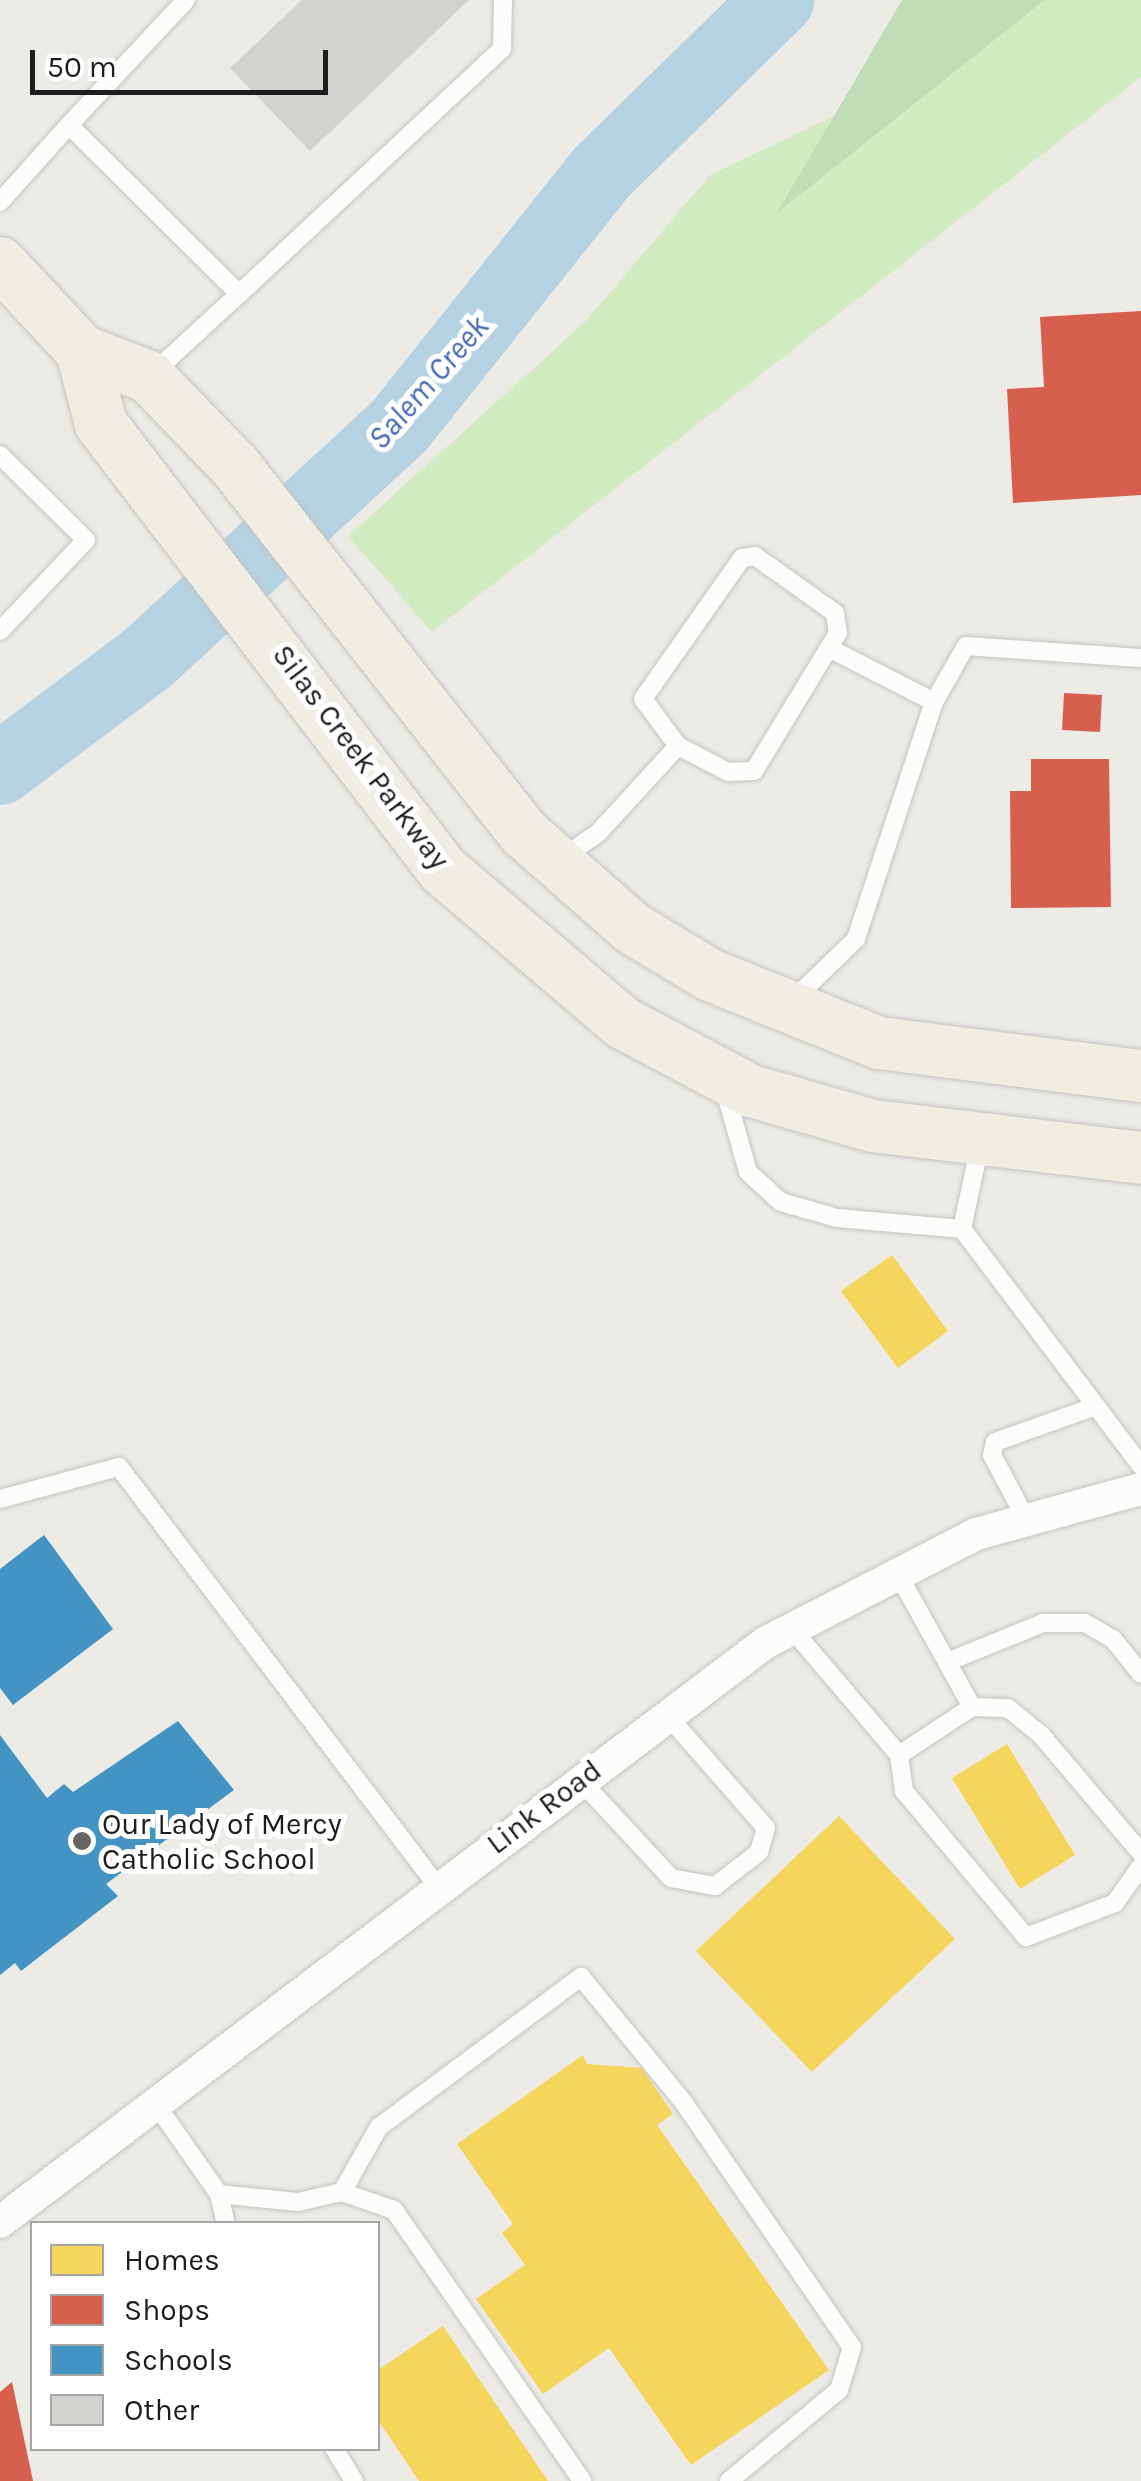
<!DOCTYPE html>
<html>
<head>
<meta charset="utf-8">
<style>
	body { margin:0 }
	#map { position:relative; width:1141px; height:2481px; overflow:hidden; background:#ecebe5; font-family:Karla,sans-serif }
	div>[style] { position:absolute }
	.grass>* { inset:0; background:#d2ecc1 }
	.forest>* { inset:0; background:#c0ddb8 }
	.homes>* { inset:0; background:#f6d55c }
	.shops>* { inset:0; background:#d6604d }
	.schools>* { inset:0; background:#4393c3 }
	.river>* { height:72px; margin:-36px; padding:0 36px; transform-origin:36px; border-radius:36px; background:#b5d2e2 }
	.building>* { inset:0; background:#d4d2ce }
	.roads { filter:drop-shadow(0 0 2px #c4c4c1) drop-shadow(0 0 2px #c4c4c1) }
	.service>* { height:18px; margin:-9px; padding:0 9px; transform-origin:9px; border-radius:9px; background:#fcfcfb }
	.minor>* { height:32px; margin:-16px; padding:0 16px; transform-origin:16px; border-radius:16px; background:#fcfcfb }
	.primary>* { height:52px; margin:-26px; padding:0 26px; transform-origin:26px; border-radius:26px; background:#f0ede3 }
	.dots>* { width:28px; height:28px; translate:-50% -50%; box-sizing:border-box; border:5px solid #fff; border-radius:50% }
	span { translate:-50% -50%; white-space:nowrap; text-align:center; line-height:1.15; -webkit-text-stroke:10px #fff; paint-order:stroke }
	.street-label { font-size:30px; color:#1d1d1d }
	.poi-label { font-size:30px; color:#1d1d1d }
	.left { translate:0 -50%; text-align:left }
	.water-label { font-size:32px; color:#436ab3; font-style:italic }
	.legend { position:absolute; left:30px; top:2221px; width:350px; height:230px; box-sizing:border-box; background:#fff; border:2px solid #a5a5a5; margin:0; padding:12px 18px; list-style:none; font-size:30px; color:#1d1d1d }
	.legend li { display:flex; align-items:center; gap:20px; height:50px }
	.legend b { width:50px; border:2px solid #a5a5a5 }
	.scale { position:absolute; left:30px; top:50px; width:298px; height:45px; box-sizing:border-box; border:5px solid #1d1d1d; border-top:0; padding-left:12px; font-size:30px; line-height:35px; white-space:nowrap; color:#1d1d1d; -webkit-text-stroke:8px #fff; paint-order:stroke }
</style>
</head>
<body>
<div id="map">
	<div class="grass">
		<div style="clip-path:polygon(1045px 0,1141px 0,1141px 77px,432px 632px,348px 536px,586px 321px,710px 175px,834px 116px,779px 212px)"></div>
	</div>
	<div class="forest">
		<div style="clip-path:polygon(902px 0,1045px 0,776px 214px,834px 116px)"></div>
	</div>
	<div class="homes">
		<div style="clip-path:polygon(892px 1255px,948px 1331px,898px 1368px,841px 1291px)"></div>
		<div style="clip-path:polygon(1007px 1744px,1075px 1855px,1020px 1889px,952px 1778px)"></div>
		<div style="clip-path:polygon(839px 1816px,955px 1939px,812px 2072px,696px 1951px)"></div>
		<div style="clip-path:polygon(583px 2055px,587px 2064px,642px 2068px,673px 2114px,657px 2125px,829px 2370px,691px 2465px,609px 2348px,543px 2394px,476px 2299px,525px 2265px,502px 2233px,513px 2224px,457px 2144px)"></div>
		<div style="clip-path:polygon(443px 2326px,548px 2481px,419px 2481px,378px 2420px,378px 2370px)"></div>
	</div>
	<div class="shops">
		<div style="clip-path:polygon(1141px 311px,1141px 495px,1013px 503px,1007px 389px,1044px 387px,1040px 317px)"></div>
		<div style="clip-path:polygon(1064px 693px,1102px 695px,1100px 732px,1062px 730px)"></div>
		<div style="clip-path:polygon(1031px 759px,1109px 759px,1111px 907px,1011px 908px,1010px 791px,1031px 791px)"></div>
		<div style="clip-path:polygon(12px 2382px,33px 2481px,0 2481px,0 2392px)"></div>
	</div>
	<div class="schools">
		<div style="clip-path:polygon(44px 1535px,113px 1629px,13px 1705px,0 1688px,0 1569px)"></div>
		<div style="clip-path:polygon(178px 1721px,234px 1790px,106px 1884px,118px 1896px,21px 1971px,15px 1963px,0 1975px,0 1735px,47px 1798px,64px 1784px,73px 1792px)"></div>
	</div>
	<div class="river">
		<div style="left:0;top:769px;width:186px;rotate:-36.9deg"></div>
		<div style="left:149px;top:657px;width:342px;rotate:-42.7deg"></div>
		<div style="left:400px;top:425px;width:325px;rotate:-51.4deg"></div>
		<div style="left:603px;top:171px;width:245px;rotate:-44.3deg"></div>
	</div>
	<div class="building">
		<div style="clip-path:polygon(302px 0,469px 0,310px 151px,230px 68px)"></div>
	</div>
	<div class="roads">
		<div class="service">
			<div style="left:69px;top:125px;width:171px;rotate:-46.9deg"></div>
			<div style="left:0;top:202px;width:103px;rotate:-48.1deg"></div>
			<div style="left:69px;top:125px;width:240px;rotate:44.8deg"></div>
			<div style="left:239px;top:294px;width:117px;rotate:137.4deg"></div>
			<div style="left:239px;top:294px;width:359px;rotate:-43deg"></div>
			<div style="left:502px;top:49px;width:49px;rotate:-88.8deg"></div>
			<div style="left:0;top:455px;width:121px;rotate:44.7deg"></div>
			<div style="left:86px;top:540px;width:125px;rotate:133.4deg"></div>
			<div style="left:829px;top:648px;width:118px;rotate:27.2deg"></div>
			<div style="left:559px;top:860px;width:47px;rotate:-34.7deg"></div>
			<div style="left:598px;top:833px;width:118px;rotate:-47.4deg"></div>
			<div style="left:678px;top:746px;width:56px;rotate:27.5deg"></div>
			<div style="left:728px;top:772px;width:26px;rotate:-2deg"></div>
			<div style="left:754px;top:771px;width:162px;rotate:-58.7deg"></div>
			<div style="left:838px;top:633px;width:20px;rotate:-99deg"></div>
			<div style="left:835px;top:613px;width:98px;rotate:-144.5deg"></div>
			<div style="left:755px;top:556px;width:13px;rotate:171deg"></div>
			<div style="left:742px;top:558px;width:172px;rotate:125.1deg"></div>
			<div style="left:643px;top:699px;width:59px;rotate:53.3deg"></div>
			<div style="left:791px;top:1002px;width:91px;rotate:-44.1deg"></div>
			<div style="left:856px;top:939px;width:250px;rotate:-71.8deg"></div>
			<div style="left:934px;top:702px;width:64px;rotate:-60.3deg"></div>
			<div style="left:966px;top:646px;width:175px;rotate:3.9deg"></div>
			<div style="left:724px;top:1087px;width:88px;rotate:74.2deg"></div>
			<div style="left:748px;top:1172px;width:45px;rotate:42.3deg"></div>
			<div style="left:781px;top:1202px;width:58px;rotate:15.9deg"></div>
			<div style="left:837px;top:1218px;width:125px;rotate:5deg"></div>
			<div style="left:962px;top:1229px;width:87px;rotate:-78deg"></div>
			<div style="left:962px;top:1229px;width:297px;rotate:52.9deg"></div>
			<div style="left:0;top:1499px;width:123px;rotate:-15.1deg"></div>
			<div style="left:119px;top:1467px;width:527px;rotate:52.78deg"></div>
			<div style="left:1025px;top:1517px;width:70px;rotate:-118deg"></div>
			<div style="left:992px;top:1455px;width:13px;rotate:-77deg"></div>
			<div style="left:995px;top:1442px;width:107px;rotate:-19.6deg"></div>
			<div style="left:791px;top:1628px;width:167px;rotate:49.6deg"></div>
			<div style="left:899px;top:1755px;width:87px;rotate:-33.3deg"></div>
			<div style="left:972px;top:1707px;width:154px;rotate:-119.1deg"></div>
			<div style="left:947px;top:1662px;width:104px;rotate:-22.1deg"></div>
			<div style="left:1043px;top:1623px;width:42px"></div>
			<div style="left:1085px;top:1623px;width:32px;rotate:30deg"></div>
			<div style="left:1113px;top:1639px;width:45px;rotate:51.3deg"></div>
			<div style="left:972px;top:1707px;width:36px;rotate:2deg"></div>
			<div style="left:1008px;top:1708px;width:43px;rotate:39.3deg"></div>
			<div style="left:1041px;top:1735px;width:155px;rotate:49.7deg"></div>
			<div style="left:899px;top:1755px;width:36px;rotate:82deg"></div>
			<div style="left:904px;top:1791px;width:190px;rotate:50.1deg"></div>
			<div style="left:1026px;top:1937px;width:95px;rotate:-20.9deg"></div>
			<div style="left:1115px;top:1903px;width:45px;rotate:-54.9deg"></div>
			<div style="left:580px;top:1780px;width:134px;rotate:47.1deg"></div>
			<div style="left:671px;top:1878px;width:45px;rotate:10.3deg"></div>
			<div style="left:715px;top:1886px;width:56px;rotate:-37.7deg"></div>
			<div style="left:759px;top:1852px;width:25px;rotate:-74deg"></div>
			<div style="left:766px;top:1828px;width:150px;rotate:-131.2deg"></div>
			<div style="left:155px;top:2103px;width:111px;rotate:54.9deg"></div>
			<div style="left:219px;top:2194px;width:31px;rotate:77deg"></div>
			<div style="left:342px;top:2192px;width:75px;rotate:-60.4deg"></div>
			<div style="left:379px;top:2127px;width:252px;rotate:-36.6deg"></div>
			<div style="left:581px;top:1977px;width:163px;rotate:50.7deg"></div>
			<div style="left:684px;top:2103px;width:296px;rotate:55.5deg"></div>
			<div style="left:852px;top:2347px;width:45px;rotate:106.8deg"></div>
			<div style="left:839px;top:2390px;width:143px;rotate:140.4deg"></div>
			<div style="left:219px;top:2194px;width:79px;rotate:5.8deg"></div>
			<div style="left:298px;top:2202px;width:45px;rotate:-12.8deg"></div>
			<div style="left:342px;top:2192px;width:55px;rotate:19.1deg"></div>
			<div style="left:394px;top:2210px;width:330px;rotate:55.2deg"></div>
			<div style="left:334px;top:2448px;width:39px;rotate:59deg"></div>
		</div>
		<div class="minor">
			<div style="left:0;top:2222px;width:959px;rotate:-37.12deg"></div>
			<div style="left:765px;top:1643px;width:237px;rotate:-27.3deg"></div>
			<div style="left:976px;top:1534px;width:171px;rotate:-15.3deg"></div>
		</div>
		<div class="primary">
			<div style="left:0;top:263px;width:120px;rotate:47deg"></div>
			<div style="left:82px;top:351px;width:72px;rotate:21.2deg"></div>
			<div style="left:149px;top:377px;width:124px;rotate:46deg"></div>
			<div style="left:235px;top:466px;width:467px;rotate:51.8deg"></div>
			<div style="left:524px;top:833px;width:144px;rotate:41.3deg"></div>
			<div style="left:632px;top:928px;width:91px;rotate:31.1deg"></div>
			<div style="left:710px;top:975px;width:182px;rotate:21.9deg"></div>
			<div style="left:879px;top:1043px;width:264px;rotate:7.2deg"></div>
			<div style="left:82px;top:351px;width:75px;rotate:75.4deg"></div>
			<div style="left:101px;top:424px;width:562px;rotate:52.52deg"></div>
			<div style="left:443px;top:870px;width:236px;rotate:40.4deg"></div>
			<div style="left:623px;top:1023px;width:145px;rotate:28deg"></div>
			<div style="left:751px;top:1091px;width:127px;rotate:16deg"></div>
			<div style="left:873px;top:1126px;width:270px;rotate:6.8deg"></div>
		</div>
	</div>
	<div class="dots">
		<div style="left:82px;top:1841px;background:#656563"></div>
	</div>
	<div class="street-label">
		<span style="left:361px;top:757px;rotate:53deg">Silas Creek Parkway</span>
		<span style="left:544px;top:1807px;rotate:-37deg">Link Road</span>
	</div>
	<div class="poi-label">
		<span class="left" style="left:102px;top:1841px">Our Lady of Mercy<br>Catholic School</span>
	</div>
	<div class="water-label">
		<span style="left:429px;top:383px;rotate:-49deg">Salem Creek</span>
	</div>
	<ul class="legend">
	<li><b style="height:28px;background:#f6d55c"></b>Homes</li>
	<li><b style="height:28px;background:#d6604d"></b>Shops</li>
	<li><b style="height:28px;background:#4393c3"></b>Schools</li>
	<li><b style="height:28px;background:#d4d2ce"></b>Other</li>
	</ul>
	<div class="scale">50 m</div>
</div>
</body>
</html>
